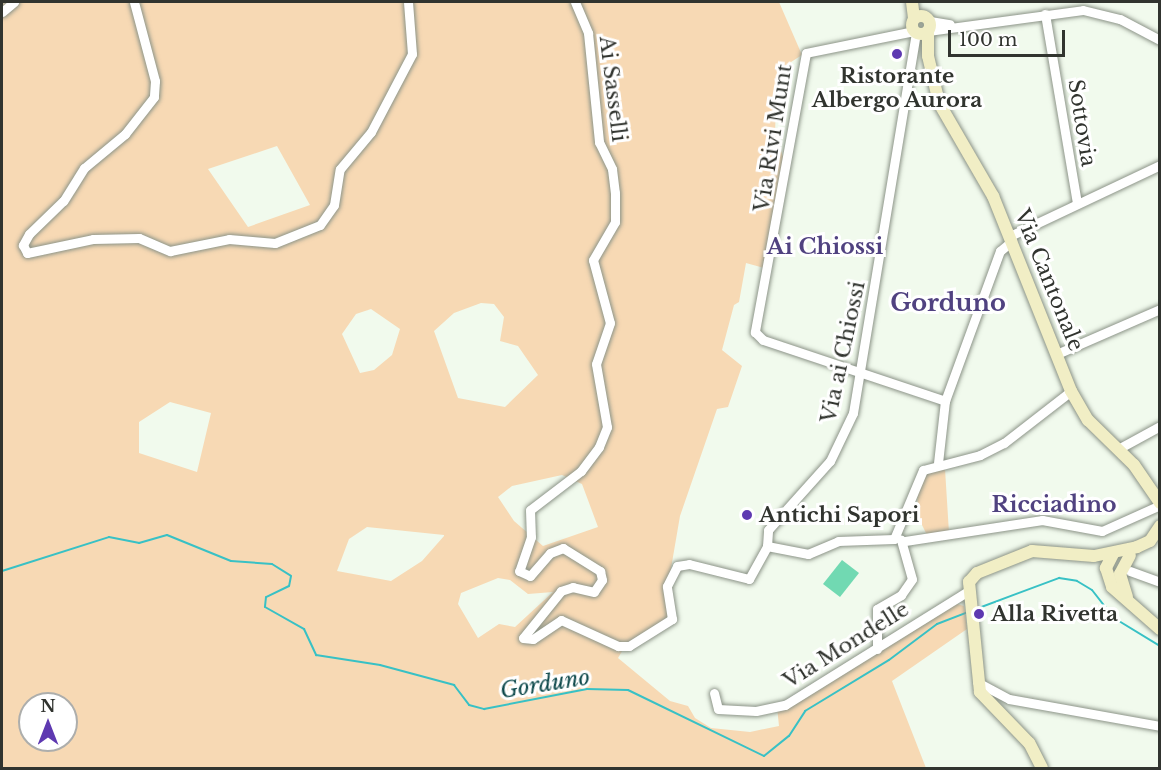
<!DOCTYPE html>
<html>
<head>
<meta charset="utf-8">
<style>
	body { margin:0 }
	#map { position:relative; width:1161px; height:770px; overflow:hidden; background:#f1faed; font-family:"Libre Baskerville",serif }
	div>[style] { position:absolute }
	.green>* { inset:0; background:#f7d9b4 }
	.stream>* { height:2px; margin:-1px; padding:0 1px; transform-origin:1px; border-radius:1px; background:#38c1c5 }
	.building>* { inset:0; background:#71d9b2 }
	.roads { filter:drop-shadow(0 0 2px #8c9488) drop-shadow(0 0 2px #8c9488) }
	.street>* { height:9px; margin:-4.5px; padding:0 4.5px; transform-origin:4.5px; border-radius:4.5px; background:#fff }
	.secondary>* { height:12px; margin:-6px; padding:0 6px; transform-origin:6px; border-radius:6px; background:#f1eec5 }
	.secondary>.ring { margin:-6px; padding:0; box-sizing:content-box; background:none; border:12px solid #f1eec5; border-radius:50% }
	.dots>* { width:16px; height:16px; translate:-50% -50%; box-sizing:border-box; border:3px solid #fff; border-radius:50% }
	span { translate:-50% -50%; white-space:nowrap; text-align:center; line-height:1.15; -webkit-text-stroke:6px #fff; paint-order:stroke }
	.poi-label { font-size:21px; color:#31342f; font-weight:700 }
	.left { translate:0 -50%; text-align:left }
	.street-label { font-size:21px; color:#31342f }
	.neighbourhood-label { font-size:22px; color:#504280; font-weight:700 }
	.water-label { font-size:22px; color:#0e494b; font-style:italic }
	.quarter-label { font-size:24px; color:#504280; font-weight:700 }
	.frame { position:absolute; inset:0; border:3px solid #31342f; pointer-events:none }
	.north { position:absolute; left:18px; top:692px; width:60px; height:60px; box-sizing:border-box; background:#fff; border:2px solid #adaeac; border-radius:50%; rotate:0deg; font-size:16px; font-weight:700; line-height:24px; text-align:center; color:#31342f }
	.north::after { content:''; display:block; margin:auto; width:21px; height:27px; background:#5e39b1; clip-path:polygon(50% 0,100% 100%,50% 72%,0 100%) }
	.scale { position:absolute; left:948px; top:30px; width:117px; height:27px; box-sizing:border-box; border:3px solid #31342f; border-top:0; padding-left:8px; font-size:18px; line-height:21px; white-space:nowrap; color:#31342f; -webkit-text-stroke:4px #fff; paint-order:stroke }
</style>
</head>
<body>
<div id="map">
	<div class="green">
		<div style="clip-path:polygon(evenodd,2px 2px,779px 2px,802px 55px,777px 71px,775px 134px,787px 168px,768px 269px,746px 263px,739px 302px,734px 305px,722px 350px,742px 366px,728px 407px,717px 409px,680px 516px,669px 580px,674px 614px,624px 648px,618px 658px,670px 701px,688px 706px,695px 718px,711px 728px,750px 732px,779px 726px,777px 707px,950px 602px,964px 606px,967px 629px,892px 681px,926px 768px,2px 768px,2px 2px,277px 146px,310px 205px,248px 227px,208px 169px,277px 146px,2px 2px,481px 303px,494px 304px,504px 317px,500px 341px,518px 346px,538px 375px,505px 407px,458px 398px,434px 331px,454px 313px,481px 303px,2px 2px,371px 309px,400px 329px,392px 355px,374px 370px,360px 373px,342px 334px,356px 314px,371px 309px,2px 2px,170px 402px,211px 413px,197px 472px,139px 453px,139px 422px,170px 402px,2px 2px,562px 475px,582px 484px,598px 527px,543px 546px,514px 521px,498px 497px,512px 486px,562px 475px,2px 2px,367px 527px,444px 535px,444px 536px,422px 561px,391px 581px,337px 571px,349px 539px,367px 527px,2px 2px,498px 578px,510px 580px,528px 594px,553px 592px,515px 627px,499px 624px,478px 638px,458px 604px,461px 593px,498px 578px,2px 2px,30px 704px,66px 704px,66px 740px,30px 740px,30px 704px)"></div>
		<div style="clip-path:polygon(945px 469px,949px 533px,927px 535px,919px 519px,917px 494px,927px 472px)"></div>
	</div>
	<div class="stream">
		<div style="left:2px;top:571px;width:112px;rotate:-17.6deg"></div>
		<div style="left:109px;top:537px;width:31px;rotate:11deg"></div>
		<div style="left:139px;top:543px;width:29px;rotate:-16deg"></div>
		<div style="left:167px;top:535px;width:69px;rotate:22.1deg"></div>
		<div style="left:231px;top:561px;width:41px;rotate:4.2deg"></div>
		<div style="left:272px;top:564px;width:22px;rotate:32deg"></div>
		<div style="left:291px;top:576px;width:10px;rotate:101deg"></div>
		<div style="left:289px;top:586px;width:25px;rotate:154deg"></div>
		<div style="left:266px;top:597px;width:10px;rotate:96deg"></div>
		<div style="left:265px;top:607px;width:45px;rotate:29.4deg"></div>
		<div style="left:304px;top:629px;width:29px;rotate:65deg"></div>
		<div style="left:316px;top:655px;width:65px;rotate:8.9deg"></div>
		<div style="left:380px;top:665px;width:77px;rotate:15.1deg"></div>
		<div style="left:454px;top:685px;width:25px;rotate:53deg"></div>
		<div style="left:469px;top:705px;width:16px;rotate:15deg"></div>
		<div style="left:484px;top:709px;width:105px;rotate:-11deg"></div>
		<div style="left:587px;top:689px;width:41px;rotate:1.4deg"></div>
		<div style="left:628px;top:690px;width:151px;rotate:25.9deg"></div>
		<div style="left:764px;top:756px;width:32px;rotate:-39deg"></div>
		<div style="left:789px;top:736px;width:30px;rotate:-57deg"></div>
		<div style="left:805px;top:711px;width:98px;rotate:-31.3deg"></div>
		<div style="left:889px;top:660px;width:60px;rotate:-36.9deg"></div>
		<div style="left:937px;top:624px;width:33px;rotate:-21deg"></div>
		<div style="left:976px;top:609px;width:89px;rotate:-20.5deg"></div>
		<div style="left:1059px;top:578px;width:18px;rotate:9deg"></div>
		<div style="left:1077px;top:581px;width:17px;rotate:31deg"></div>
		<div style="left:1092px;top:590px;width:36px;rotate:52deg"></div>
		<div style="left:1114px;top:618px;width:54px;rotate:31.3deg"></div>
	</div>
	<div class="building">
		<div style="clip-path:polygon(842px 560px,859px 573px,840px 597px,823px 584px)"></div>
	</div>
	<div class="roads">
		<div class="street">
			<div style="left:134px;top:2px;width:82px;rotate:75.1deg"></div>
			<div style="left:155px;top:81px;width:16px;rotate:94deg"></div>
			<div style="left:154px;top:97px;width:47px;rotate:128.1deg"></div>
			<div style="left:125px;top:134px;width:53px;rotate:140.3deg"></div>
			<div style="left:84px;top:168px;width:39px;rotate:122deg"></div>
			<div style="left:63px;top:201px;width:47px;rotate:135.9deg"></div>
			<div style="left:29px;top:234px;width:13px;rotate:119deg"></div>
			<div style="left:23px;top:245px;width:9px;rotate:63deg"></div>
			<div style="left:27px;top:253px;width:67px;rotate:-12deg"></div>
			<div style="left:93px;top:239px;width:46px;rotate:-1.2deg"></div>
			<div style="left:139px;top:238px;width:34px;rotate:23deg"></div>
			<div style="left:170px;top:251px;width:60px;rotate:-11.5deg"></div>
			<div style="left:229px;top:239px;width:46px;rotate:5deg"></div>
			<div style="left:275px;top:243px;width:48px;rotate:-21.8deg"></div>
			<div style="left:320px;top:225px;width:24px;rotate:-55deg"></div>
			<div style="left:334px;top:205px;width:36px;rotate:-81deg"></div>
			<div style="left:340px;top:169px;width:48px;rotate:-50deg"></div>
			<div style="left:371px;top:132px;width:88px;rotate:-62.3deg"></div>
			<div style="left:412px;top:54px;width:52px;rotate:-94.4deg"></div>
			<div style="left:575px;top:2px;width:34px;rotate:67deg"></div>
			<div style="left:588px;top:33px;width:110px;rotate:84.2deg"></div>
			<div style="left:599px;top:142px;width:30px;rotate:64deg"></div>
			<div style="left:612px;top:169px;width:24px;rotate:83deg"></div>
			<div style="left:615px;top:193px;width:29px;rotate:90deg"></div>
			<div style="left:615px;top:222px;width:44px;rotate:120.1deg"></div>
			<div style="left:593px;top:260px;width:65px;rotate:74.9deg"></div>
			<div style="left:610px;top:323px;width:43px;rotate:108.9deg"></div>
			<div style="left:596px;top:364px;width:64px;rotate:80.1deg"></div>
			<div style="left:607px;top:427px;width:22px;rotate:112deg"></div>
			<div style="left:599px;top:447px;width:30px;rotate:127deg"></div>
			<div style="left:581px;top:471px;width:64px;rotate:142.6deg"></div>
			<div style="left:530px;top:510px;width:27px;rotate:88deg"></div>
			<div style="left:531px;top:537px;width:36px;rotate:109deg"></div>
			<div style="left:519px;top:571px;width:12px;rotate:24deg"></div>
			<div style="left:530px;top:576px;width:30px;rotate:-49deg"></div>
			<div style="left:550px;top:553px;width:14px;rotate:-21deg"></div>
			<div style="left:563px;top:548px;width:44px;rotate:31.9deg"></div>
			<div style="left:600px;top:571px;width:9px;rotate:77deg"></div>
			<div style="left:602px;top:580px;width:14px;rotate:124deg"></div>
			<div style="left:594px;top:592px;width:22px;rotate:-167deg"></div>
			<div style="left:573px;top:587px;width:13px;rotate:162deg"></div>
			<div style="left:561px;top:591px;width:60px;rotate:129deg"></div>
			<div style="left:523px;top:638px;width:10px;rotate:6deg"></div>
			<div style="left:533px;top:639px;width:34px;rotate:-34deg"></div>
			<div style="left:561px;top:620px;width:63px;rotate:24.5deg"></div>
			<div style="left:618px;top:646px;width:11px"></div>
			<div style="left:629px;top:646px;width:51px;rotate:-32.1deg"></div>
			<div style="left:672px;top:619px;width:33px;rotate:-99deg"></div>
			<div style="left:667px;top:586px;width:22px;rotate:-63deg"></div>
			<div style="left:677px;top:566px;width:12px;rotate:-9deg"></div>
			<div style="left:689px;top:564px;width:62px;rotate:14deg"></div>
			<div style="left:749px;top:579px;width:38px;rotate:-61deg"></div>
			<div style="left:2px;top:12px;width:16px;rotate:-40deg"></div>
			<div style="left:1045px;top:14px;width:192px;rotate:80.4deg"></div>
			<div style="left:930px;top:21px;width:20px;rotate:9deg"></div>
			<div style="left:914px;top:31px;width:110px;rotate:168.5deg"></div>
			<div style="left:806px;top:53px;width:284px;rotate:100.4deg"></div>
			<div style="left:755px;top:332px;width:11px;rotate:45deg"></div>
			<div style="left:763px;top:340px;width:192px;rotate:18.5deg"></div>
			<div style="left:928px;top:31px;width:156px;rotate:-7.7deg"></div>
			<div style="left:1083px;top:10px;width:38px;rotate:14deg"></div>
			<div style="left:1120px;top:19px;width:45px;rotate:27.7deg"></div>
			<div style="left:1010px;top:236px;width:166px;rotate:-25.3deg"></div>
			<div style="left:1059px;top:353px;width:110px;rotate:-23.5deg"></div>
			<div style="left:1118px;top:449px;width:48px;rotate:-28.7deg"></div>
			<div style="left:938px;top:463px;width:62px;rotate:-83.6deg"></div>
			<div style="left:945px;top:401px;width:160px;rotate:-69.9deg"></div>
			<div style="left:1000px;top:251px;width:16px;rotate:-40deg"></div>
			<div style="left:905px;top:541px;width:139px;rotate:-8.7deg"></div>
			<div style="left:1042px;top:520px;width:61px;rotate:10.4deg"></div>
			<div style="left:1102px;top:531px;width:64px;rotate:-24.1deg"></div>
			<div style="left:767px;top:546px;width:16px;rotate:-86deg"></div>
			<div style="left:768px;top:530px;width:93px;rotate:-48.1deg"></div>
			<div style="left:830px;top:461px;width:53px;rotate:-64.4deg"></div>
			<div style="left:853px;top:413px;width:385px;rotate:-80.6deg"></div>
			<div style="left:767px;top:546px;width:42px;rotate:11deg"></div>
			<div style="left:808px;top:554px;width:33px;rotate:-23deg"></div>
			<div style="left:838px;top:541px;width:56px;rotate:-2deg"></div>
			<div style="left:894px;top:539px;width:75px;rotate:-67.2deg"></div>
			<div style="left:923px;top:470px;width:59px;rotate:-14.7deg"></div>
			<div style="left:980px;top:455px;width:27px;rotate:-27deg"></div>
			<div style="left:1004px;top:443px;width:85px;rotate:-37.8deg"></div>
			<div style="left:1130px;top:571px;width:32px;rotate:20deg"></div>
			<div style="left:877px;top:649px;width:40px;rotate:-90deg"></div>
			<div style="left:877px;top:609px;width:28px;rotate:-30deg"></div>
			<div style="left:901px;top:595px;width:19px;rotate:-55deg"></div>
			<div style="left:912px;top:579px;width:41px;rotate:-105.8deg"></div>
			<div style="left:977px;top:682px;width:36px;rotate:28deg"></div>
			<div style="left:1009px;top:699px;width:153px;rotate:10.1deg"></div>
			<div style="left:714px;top:693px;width:16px;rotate:76deg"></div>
			<div style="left:718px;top:709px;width:38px;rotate:3deg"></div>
			<div style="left:756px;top:711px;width:30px;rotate:-12deg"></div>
			<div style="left:785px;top:705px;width:216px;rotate:-31.9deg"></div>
		</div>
		<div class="secondary">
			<div style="left:912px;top:2px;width:17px;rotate:83deg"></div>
			<div class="ring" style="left:912px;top:16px;width:6px;height:6px"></div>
			<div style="left:928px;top:31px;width:25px;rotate:90deg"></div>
			<div style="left:928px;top:56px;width:48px;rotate:76.8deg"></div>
			<div style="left:939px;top:103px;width:108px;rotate:59.9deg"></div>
			<div style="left:993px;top:196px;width:210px;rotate:68.2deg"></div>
			<div style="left:1071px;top:391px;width:34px;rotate:60deg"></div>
			<div style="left:1088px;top:420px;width:64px;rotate:44.4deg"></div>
			<div style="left:1134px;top:465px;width:46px;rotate:55.6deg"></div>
			<div style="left:1113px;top:554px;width:16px;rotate:117deg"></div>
			<div style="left:1106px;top:568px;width:20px;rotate:72deg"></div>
			<div style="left:1112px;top:587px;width:64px;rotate:41.2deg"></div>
			<div style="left:1127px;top:597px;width:24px;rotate:-107deg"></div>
			<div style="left:1120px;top:574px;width:21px;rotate:-62deg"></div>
			<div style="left:1042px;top:768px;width:28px;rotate:-117deg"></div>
			<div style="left:1029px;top:743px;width:71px;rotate:-133.9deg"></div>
			<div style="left:980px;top:692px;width:111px;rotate:-95.7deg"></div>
			<div style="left:969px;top:582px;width:12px;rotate:-48deg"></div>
			<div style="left:977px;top:573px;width:59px;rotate:-21.8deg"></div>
			<div style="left:1032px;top:551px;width:62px;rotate:4.6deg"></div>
			<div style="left:1094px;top:556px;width:44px;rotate:-11.8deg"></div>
			<div style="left:1137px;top:547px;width:14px;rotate:-25deg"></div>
			<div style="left:1150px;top:541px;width:18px;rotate:-56deg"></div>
		</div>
	</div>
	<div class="dots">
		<div style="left:897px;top:54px;background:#5e39b1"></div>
		<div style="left:747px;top:515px;background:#5e39b1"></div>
		<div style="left:979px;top:614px;background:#5e39b1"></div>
	</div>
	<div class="poi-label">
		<span style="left:897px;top:88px">Ristorante<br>Albergo Aurora</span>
		<span class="left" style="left:759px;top:515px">Antichi Sapori</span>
		<span class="left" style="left:991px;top:614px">Alla Rivetta</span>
	</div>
	<div class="street-label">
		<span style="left:613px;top:89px;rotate:83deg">Ai Sasselli</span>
		<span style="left:1082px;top:123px;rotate:81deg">Sottovia</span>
		<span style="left:773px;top:138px;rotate:-81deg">Via Rivi Munt</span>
		<span style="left:1049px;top:280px;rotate:68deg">Via Cantonale</span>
		<span style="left:843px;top:352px;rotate:-78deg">Via ai Chiossi</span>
		<span style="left:846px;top:645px;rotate:-32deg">Via Mondelle</span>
	</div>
	<div class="neighbourhood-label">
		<span style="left:825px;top:247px">Ai Chiossi</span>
		<span style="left:1054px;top:505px">Ricciadino</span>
	</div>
	<div class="water-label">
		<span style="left:545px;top:684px;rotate:-9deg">Gorduno</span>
	</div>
	<div class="quarter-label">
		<span style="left:948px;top:303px">Gorduno</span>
	</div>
	<div class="frame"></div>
	<div class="north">N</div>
	<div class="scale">100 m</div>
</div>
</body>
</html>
